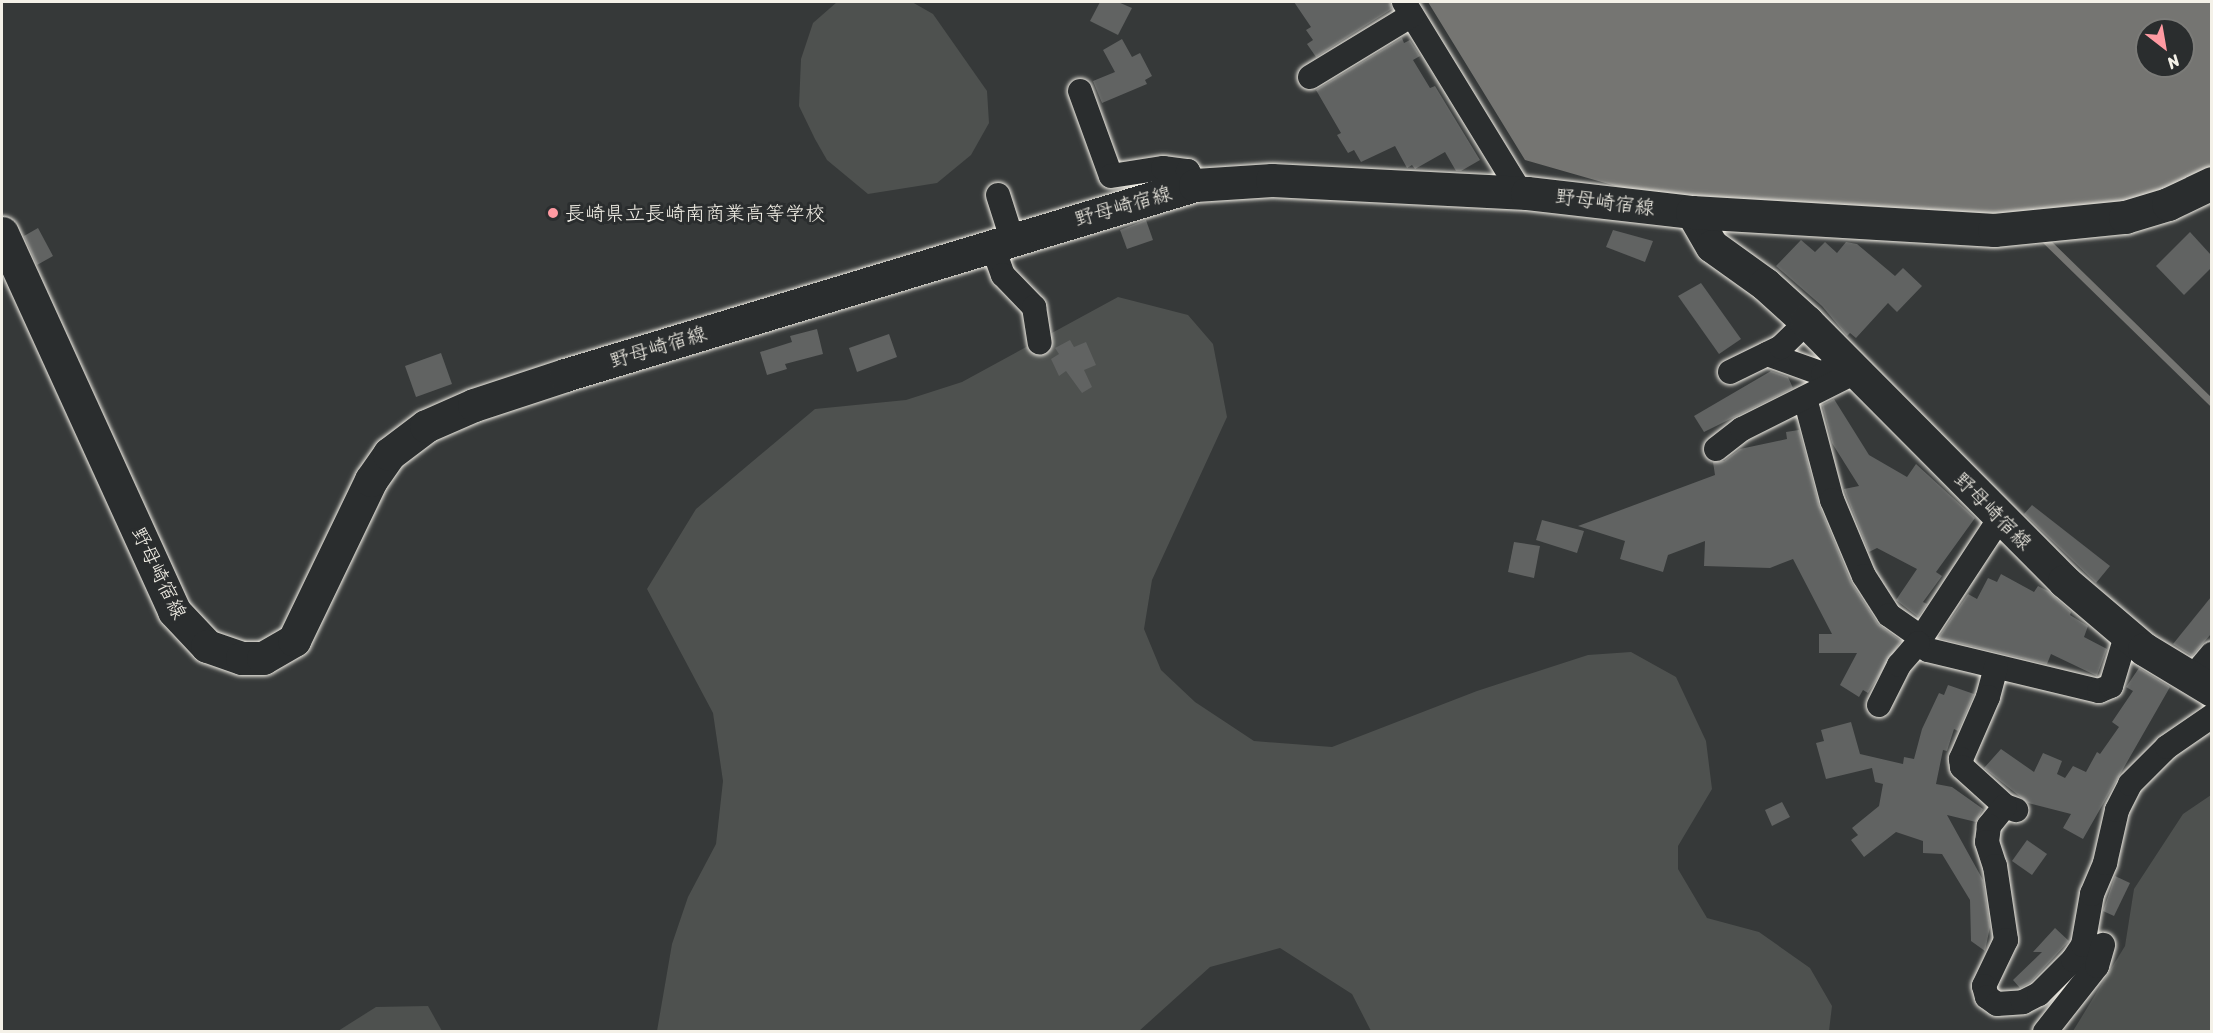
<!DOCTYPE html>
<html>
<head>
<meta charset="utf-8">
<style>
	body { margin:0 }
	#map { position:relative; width:2213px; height:1033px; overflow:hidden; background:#363939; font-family:Sriracha,"Klee One",sans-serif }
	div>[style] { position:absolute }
	.green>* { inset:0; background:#4e514f }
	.water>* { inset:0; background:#757572 }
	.stream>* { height:7px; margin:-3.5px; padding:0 3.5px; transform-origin:3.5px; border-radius:3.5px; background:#757572 }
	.building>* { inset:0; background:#616362 }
	.roads { filter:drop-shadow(0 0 2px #f4f1e8) drop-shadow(0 0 2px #f4f1e8) }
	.minor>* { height:24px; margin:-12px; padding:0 12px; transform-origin:12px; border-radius:12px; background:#2a2d2e }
	.primary>* { height:33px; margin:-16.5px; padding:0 16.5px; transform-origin:16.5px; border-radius:16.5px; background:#2a2d2e }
	.dots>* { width:16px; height:16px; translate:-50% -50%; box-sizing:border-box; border:3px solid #2a2d2e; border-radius:50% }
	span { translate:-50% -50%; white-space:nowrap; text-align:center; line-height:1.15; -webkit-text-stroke:6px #2a2d2e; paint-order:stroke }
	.street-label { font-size:20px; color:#f4f1e8 }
	.poi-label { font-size:20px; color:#f4f1e8 }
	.left { translate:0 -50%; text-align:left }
	.frame { position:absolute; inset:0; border:3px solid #f4f1e8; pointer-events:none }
	.north { position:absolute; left:2135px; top:18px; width:60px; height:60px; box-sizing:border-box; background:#2a2d2e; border:2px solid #7b7b78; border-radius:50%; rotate:149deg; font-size:16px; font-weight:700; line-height:24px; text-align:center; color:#f4f1e8 }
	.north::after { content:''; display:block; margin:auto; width:21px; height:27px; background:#ff9aa2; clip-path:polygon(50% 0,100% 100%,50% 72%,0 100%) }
</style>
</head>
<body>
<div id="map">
	<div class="green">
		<div style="clip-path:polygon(837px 2px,912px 2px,933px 14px,987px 91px,989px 123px,971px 155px,937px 183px,868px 194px,827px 160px,815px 139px,799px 106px,801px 59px,813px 23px)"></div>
		<div style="clip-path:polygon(1118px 297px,1188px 315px,1213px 344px,1227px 417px,1152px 580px,1144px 629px,1161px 670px,1195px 702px,1254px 741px,1332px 747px,1477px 691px,1588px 655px,1631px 652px,1676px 677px,1706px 741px,1712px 789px,1678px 846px,1678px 869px,1707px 918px,1759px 932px,1810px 968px,1832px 1006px,1829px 1031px,1371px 1031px,1352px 994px,1280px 948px,1210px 967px,1139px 1031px,657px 1031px,672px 944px,688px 897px,716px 844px,723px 781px,713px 713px,647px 589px,696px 509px,815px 409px,906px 400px,962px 382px)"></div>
		<div style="clip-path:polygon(2211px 795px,2211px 1031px,2073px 1031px,2125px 946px,2134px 889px,2183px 814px)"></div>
		<div style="clip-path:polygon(428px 1006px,442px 1031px,338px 1031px,376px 1007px)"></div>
	</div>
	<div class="water">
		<div style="clip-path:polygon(evenodd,1428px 2px,2211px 2px,2211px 172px,2142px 199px,2014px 216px,1647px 195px,1525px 160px,1428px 2px,2147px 30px,2183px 30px,2183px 66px,2147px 66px,2147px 30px)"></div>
	</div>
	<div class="stream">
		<div style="left:2042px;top:237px;width:238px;rotate:44.3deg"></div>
	</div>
	<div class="building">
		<div style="clip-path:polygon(1100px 2px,1118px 2px,1132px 8px,1118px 35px,1090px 21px)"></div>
		<div style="clip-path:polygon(1294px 2px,1390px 2px,1392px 9px,1316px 57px,1307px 44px,1313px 40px,1306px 30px,1311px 27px)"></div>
		<div style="clip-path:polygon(1402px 38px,1404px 43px,1410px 40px,1420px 56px,1413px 60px,1430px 88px,1435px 86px,1480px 160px,1461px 171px,1456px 171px,1445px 152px,1415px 169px,1412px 165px,1407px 168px,1395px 146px,1361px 162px,1354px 150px,1348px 153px,1337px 135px,1341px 133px,1316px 90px)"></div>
		<div style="clip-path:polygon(1122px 39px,1132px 57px,1140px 53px,1152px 76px,1145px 80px,1147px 84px,1102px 103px,1093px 81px,1115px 72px,1103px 50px)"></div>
		<div style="clip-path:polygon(1146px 220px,1153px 240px,1127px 249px,1120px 230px)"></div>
		<div style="clip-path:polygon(38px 228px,53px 256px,37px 265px,24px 236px)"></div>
		<div style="clip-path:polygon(1613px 230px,1653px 241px,1645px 262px,1606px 247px)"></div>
		<div style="clip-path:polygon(2190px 232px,2211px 255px,2211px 268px,2184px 295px,2156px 266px)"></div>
		<div style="clip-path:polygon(1801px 240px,1815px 252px,1825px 242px,1837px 253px,1846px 242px,1857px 244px,1895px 276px,1903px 268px,1922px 286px,1897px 312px,1888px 303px,1856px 338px,1850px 333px,1847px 336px,1822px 306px,1776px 266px)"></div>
		<div style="clip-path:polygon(1701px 283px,1741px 339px,1719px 354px,1678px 296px)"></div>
		<div style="clip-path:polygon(817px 329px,823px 354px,785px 364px,787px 369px,767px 375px,760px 352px,792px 342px,790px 336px)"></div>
		<div style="clip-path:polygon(889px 334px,897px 357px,857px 372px,849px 348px)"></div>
		<div style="clip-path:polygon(1070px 340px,1074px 347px,1086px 342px,1096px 365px,1084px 370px,1092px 387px,1082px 393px,1066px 371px,1059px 376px,1051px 359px,1059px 354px,1055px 348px)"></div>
		<div style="clip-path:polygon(441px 353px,452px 384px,416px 397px,405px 366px)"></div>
		<div style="clip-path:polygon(1771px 371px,1788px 377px,1793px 388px,1704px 432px,1694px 416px)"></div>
		<div style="clip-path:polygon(1834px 399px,1869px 455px,1907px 477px,1916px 464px,1975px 518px,1936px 572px,1942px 576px,1923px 602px,1927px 604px,1918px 617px,1896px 600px,1917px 569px,1877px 548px,1869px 552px,1846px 495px,1844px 489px,1859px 486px,1832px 443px,1822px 405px)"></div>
		<div style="clip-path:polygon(1799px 430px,1819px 505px,1851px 582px,1878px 624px,1901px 641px,1868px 693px,1863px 690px,1859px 697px,1840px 685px,1857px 653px,1819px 653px,1819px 634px,1832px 634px,1793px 559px,1770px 568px,1704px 566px,1705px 541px,1668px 555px,1663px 572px,1620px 559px,1625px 541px,1578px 526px,1715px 475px,1713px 462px,1724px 461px,1740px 449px,1787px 439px,1786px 432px)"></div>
		<div style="clip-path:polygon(2032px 505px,2110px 566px,2096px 583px,2024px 514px)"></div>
		<div style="clip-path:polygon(1542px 520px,1584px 531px,1577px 553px,1536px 540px)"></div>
		<div style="clip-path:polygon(1514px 542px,1540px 546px,1534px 578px,1508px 572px)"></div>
		<div style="clip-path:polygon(2001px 574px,2034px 592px,2038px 586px,2048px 591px,2071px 612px,2070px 615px,2088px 626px,2084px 637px,2107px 649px,2097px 676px,2051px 654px,2047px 664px,1938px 638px,1968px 594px,1977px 599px,1988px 578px,1997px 582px)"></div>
		<div style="clip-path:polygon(2211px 597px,2211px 634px,2192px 656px,2173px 644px)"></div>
		<div style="clip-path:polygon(2139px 668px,2170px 687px,2083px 839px,2063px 828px,2071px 814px,2028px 803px,1984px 768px,2001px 749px,2034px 772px,2043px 753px,2062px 761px,2057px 774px,2065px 778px,2073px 766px,2086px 772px,2097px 752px,2100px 754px,2119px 727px,2112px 722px,2133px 691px,2126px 687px)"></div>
		<div style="clip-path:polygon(1948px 685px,1974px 694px,1958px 731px,1954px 729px,1947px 751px,1943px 750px,1936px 784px,1952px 787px,1983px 809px,1976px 822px,1947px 815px,1983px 880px,1990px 927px,1985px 951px,1971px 941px,1970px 900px,1942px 854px,1923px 853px,1923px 841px,1896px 832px,1864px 857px,1851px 840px,1858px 835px,1852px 828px,1879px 806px,1883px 784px,1875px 782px,1872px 768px,1826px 779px,1816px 743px,1824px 741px,1821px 730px,1851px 722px,1860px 754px,1903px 764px,1904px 757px,1914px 759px,1922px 729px,1939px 693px,1944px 695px)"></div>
		<div style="clip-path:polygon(1782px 802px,1790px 817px,1772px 826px,1765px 810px)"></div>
		<div style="clip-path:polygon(2027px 840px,2047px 854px,2032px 875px,2012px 861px)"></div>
		<div style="clip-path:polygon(2115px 876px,2130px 883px,2114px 916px,2103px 911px)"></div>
		<div style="clip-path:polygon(2055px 928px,2069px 941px,2031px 982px,2020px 988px,2013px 980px,2042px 952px,2033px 952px)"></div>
	</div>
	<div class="roads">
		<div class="minor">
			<div style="left:1404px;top:2px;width:224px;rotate:58.5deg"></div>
			<div style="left:1310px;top:77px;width:119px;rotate:-31.3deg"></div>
			<div style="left:1080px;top:91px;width:90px;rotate:70deg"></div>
			<div style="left:1111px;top:176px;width:53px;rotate:-8.7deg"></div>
			<div style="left:1163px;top:168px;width:25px;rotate:7deg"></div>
			<div style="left:1188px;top:171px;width:16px;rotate:63deg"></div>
			<div style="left:998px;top:195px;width:46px;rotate:72.3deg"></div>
			<div style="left:992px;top:245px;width:32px;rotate:70deg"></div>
			<div style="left:1003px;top:275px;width:45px;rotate:45.9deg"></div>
			<div style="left:1034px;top:307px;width:36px;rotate:81deg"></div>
			<div style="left:1767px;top:354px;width:59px;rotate:19.7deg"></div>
			<div style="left:1823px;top:374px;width:25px;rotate:-37deg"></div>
			<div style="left:1730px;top:372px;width:57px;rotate:-26.1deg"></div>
			<div style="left:1781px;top:347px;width:36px;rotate:-44deg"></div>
			<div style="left:1805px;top:398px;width:106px;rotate:75.2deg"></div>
			<div style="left:1832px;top:500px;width:82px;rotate:67.2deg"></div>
			<div style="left:1864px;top:576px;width:46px;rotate:57.3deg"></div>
			<div style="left:1889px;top:615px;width:39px;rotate:35deg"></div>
			<div style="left:1716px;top:449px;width:33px;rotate:-38deg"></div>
			<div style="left:1742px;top:429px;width:127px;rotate:-26.6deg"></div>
			<div style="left:2000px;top:518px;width:149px;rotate:123.3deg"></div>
			<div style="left:1918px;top:643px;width:12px;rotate:35deg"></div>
			<div style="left:1928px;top:650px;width:176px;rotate:13.5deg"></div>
			<div style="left:2099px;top:691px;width:13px;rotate:-23deg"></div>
			<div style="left:2111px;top:686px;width:52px;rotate:-73.3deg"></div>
			<div style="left:1996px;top:667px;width:31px;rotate:105deg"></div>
			<div style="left:1988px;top:697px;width:68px;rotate:113.5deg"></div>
			<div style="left:1961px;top:759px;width:8px;rotate:83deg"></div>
			<div style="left:1962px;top:767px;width:58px;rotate:42.2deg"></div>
			<div style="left:2005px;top:806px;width:12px;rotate:20deg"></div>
			<div style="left:2191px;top:679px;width:33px;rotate:-50deg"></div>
			<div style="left:1879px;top:705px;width:45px;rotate:-63.4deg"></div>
			<div style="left:1899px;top:665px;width:29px;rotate:-49deg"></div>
			<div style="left:2005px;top:806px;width:26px;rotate:129deg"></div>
			<div style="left:1989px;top:826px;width:16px;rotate:97deg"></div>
			<div style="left:1987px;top:842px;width:25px;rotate:72deg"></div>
			<div style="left:1995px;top:866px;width:75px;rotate:81.5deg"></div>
			<div style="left:2006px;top:940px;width:51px;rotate:115.6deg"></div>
			<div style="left:1984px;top:986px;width:11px;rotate:75deg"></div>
			<div style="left:1987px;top:997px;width:12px;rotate:35deg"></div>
			<div style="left:1997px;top:1004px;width:26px;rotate:-4deg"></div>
			<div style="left:2023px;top:1002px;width:18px;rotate:-27deg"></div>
			<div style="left:2039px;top:994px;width:48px;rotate:-45deg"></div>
			<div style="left:2073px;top:960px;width:18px;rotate:-56deg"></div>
			<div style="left:2083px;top:945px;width:52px;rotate:-80deg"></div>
			<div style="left:2092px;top:894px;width:34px;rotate:-67deg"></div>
			<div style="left:2105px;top:863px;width:54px;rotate:-77.2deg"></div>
			<div style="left:2117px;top:810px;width:29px;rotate:-63deg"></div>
			<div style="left:2130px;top:784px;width:52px;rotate:-45deg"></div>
			<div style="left:2167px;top:747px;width:55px;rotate:-34.6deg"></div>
			<div style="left:2045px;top:1032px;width:84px;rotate:-51.8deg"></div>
			<div style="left:2097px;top:966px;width:22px;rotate:-74deg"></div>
		</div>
		<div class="primary">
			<div style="left:1692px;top:212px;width:39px;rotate:60deg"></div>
			<div style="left:1712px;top:246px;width:65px;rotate:35.6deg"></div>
			<div style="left:1765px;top:284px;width:57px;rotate:42.1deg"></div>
			<div style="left:1807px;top:322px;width:365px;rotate:45.2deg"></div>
			<div style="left:2064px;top:581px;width:105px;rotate:40.4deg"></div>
			<div style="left:2144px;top:649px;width:79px;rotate:31.1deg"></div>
			<div style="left:2px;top:233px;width:415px;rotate:65.5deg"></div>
			<div style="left:174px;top:611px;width:48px;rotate:46.7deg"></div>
			<div style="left:207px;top:646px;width:37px;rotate:19deg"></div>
			<div style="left:242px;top:658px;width:21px"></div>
			<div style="left:263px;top:658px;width:36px;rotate:-30deg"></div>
			<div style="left:294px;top:640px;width:178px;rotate:-64.3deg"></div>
			<div style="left:371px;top:480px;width:32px;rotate:-55deg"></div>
			<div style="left:389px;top:454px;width:46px;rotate:-37.1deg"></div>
			<div style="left:426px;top:426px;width:52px;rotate:-23.6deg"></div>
			<div style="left:474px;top:405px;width:96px;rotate:-18.2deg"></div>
			<div style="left:565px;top:375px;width:658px;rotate:-16.78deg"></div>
			<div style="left:1195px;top:185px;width:77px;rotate:-3.7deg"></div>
			<div style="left:1272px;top:180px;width:255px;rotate:2.9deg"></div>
			<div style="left:1527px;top:193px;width:166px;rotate:6.6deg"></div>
			<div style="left:1692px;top:212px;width:303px;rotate:3.4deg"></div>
			<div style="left:1994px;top:230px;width:132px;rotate:-5.7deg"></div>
			<div style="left:2125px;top:217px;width:45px;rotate:-16.8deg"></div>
			<div style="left:2168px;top:204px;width:49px;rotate:-25.5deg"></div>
		</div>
	</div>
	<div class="dots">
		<div style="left:553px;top:213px;background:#ff9aa2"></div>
	</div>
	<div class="street-label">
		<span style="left:1605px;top:202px;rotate:7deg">野母崎宿線</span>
		<span style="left:1123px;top:206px;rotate:-16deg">野母崎宿線</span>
		<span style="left:658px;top:347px;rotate:-17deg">野母崎宿線</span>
		<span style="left:1993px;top:511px;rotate:45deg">野母崎宿線</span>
		<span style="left:159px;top:573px;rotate:64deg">野母崎宿線</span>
	</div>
	<div class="poi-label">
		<span class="left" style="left:565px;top:213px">長崎県立長崎南商業高等学校</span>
	</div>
	<div class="frame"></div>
	<div class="north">N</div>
</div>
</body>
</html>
